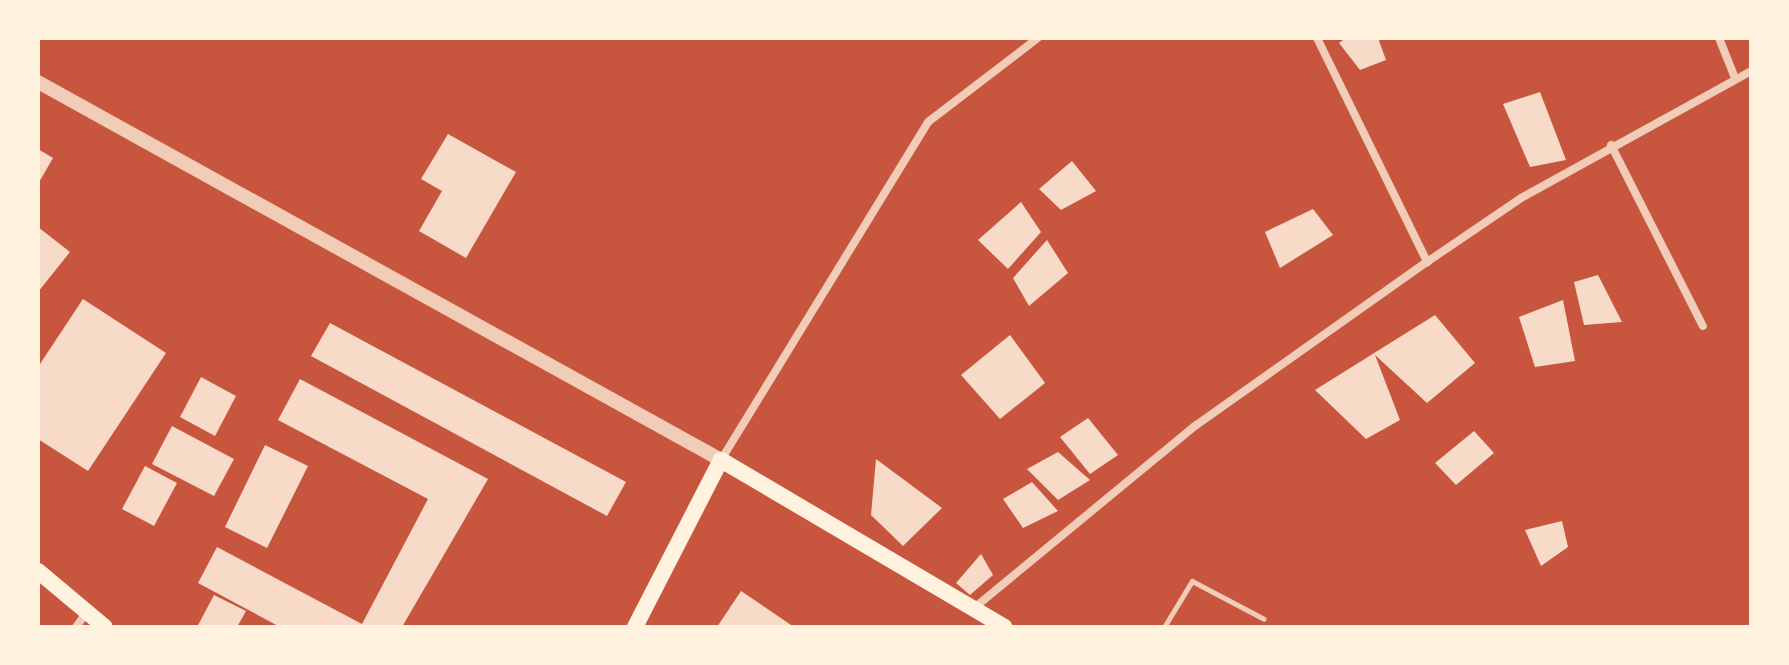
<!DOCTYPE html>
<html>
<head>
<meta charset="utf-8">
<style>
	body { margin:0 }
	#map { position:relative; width:1789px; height:665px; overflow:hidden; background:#c8553d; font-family:Lato,sans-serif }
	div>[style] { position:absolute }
	.building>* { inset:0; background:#f7dbc8 }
	.service>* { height:5px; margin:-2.5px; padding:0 2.5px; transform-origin:2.5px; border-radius:2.5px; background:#f1ccb7 }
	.minor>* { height:8px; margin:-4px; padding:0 4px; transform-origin:4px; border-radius:4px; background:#f1ccb7 }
	.tertiary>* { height:14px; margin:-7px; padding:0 7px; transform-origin:7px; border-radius:7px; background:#f1ccb7 }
	.secondary>* { height:16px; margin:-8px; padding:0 8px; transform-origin:8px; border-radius:8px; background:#fff3e0 }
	span { translate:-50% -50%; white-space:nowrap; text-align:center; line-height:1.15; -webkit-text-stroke:6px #fff3e0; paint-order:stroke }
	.frame { position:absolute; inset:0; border:40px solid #fff3e0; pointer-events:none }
</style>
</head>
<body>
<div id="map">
	<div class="building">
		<div style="clip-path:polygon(1346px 38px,1378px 38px,1386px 60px,1360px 70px,1339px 43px)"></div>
		<div style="clip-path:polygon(1540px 92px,1566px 160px,1530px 167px,1503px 104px)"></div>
		<div style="clip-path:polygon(448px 134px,516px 172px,466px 258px,419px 231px,442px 191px,421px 179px)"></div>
		<div style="clip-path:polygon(38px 149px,53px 158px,38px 184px)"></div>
		<div style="clip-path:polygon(1072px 161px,1096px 191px,1061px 210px,1039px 189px)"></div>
		<div style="clip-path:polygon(1021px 202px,1041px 232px,1008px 269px,978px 240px)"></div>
		<div style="clip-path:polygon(1313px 209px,1333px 235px,1280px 268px,1265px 232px)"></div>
		<div style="clip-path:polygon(38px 227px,70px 252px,38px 292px)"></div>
		<div style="clip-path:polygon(1047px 240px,1068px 273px,1029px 306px,1013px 278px)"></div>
		<div style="clip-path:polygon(1598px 275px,1622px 322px,1584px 325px,1574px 282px)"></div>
		<div style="clip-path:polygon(83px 299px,166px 353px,88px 471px,38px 439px,38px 367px)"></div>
		<div style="clip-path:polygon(1563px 300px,1575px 361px,1535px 367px,1519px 317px)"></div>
		<div style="clip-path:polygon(1435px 315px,1475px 363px,1427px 403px,1375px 355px,1400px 420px,1366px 439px,1315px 390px)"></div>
		<div style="clip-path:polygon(330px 323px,626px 482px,607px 516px,311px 356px)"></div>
		<div style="clip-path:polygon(1010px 335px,1045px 383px,1000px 419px,961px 375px)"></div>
		<div style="clip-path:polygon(201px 377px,236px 396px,215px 436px,180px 417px)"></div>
		<div style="clip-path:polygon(300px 379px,488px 479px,402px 627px,280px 627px,198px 583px,217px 547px,362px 624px,428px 499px,278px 420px)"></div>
		<div style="clip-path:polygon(1088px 418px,1118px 455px,1090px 474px,1060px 437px)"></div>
		<div style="clip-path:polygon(172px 426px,234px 459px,214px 496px,152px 464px)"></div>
		<div style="clip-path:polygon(1474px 431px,1494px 453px,1456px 485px,1435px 463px)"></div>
		<div style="clip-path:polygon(265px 445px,308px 466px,267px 548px,225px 527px)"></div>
		<div style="clip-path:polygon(1058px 452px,1090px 480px,1058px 500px,1027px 469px)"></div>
		<div style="clip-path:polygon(876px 459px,942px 508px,903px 546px,871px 515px)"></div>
		<div style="clip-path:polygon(145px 466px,177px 483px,154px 526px,122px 509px)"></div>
		<div style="clip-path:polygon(1032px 482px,1058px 511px,1023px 528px,1003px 499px)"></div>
		<div style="clip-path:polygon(1562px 521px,1568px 547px,1541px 566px,1525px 530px)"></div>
		<div style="clip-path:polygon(981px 554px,993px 575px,970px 595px,956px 583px)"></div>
		<div style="clip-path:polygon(741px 591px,794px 627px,717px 627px)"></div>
		<div style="clip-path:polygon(214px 595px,246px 611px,237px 627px,197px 627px)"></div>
	</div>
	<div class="service">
		<div style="left:1164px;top:627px;width:54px;rotate:-58.7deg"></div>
		<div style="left:1192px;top:581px;width:81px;rotate:27.8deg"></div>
	</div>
	<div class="minor">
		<div style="left:1317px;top:38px;width:250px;rotate:63.8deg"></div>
		<div style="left:1719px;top:38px;width:43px;rotate:68.2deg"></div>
		<div style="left:1611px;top:145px;width:203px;rotate:63.1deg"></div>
		<div style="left:721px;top:460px;width:396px;rotate:-58.5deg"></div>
		<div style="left:928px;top:122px;width:138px;rotate:-37.4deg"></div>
		<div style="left:974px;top:608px;width:286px;rotate:-39.5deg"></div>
		<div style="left:1195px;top:426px;width:284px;rotate:-35.3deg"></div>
		<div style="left:1427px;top:262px;width:114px;rotate:-34.2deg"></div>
		<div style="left:1521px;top:198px;width:263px;rotate:-28.9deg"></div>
		<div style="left:76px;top:627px;width:19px;rotate:-54deg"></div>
	</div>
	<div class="tertiary">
		<div style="left:38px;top:82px;width:781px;rotate:28.96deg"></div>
	</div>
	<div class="secondary">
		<div style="left:38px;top:571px;width:87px;rotate:39.9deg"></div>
		<div style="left:635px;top:627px;width:188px;rotate:-62.8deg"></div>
		<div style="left:721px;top:460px;width:329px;rotate:30.5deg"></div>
	</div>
	<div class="frame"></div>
</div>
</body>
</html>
